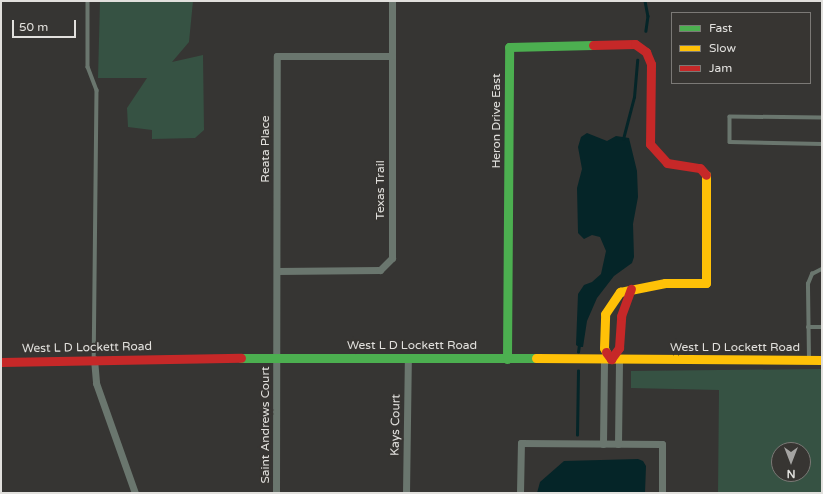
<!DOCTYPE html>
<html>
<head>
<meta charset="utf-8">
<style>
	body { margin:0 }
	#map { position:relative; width:823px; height:494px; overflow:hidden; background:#363533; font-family:"Varela Round",sans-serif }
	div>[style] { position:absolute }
	.green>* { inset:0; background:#365243 }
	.water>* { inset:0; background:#052528 }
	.stream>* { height:2.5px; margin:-1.25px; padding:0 1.25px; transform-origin:1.25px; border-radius:1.25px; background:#052528 }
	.lane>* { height:3.5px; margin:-1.75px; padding:0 1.75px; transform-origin:1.75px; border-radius:1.75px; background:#6a766e }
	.street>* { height:7px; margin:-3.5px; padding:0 3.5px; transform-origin:3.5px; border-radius:3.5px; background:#6a766e }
	.fast>* { height:9px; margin:-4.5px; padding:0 4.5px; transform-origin:4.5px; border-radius:4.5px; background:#4caf50 }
	.slow>* { height:9px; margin:-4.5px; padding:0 4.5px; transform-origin:4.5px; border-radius:4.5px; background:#ffc107 }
	.jam>* { height:9px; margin:-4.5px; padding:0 4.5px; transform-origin:4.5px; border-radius:4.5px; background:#c62828 }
	span { translate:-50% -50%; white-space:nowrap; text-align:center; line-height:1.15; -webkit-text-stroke:4px #373532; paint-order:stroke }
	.street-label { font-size:12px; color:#e1e0dd }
	.frame { position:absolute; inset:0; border:2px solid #e1e0dd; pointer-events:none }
	.legend { position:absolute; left:671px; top:12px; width:140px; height:72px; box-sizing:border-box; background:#373532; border:1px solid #7b7976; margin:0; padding:5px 7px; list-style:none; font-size:12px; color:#e1e0dd }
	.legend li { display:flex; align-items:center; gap:8px; height:20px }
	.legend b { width:20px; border:1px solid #7b7976 }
	.north { position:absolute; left:771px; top:442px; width:40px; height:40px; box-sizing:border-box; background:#373532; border:1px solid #7b7976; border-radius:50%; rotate:180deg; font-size:11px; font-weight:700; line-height:16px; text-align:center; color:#e1e0dd }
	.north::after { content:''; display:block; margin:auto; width:14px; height:18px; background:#a5a4a2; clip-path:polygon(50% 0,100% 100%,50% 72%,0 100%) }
	.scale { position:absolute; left:12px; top:20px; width:64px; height:18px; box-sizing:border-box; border:2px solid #e1e0dd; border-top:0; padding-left:5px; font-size:12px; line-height:14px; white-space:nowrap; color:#e1e0dd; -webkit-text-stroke:3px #373532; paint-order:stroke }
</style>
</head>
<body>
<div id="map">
	<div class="green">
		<div style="clip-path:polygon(100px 1px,193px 1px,189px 42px,172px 62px,203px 55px,204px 130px,195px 138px,152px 139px,152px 130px,128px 127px,127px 108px,147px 78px,98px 78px)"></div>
		<div style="clip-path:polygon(evenodd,822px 369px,822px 493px,718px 493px,719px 390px,631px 388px,631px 371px,822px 369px,779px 450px,803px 450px,803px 474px,779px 474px,779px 450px)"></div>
	</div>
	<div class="water">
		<div style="clip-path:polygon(587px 133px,607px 141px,616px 136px,629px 138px,637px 171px,638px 197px,633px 224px,634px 257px,632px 263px,614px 276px,597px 298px,587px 321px,583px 347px,579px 347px,576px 345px,578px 294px,584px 285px,592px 282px,601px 274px,606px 251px,600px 237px,592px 235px,584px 239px,578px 233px,577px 188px,582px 169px,578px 147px,581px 137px)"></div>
		<div style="clip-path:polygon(638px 459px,643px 461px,646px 466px,645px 493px,537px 493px,540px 482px,564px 461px)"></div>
	</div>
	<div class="stream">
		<div style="left:645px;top:1px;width:15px;rotate:79deg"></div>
		<div style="left:648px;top:16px;width:15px;rotate:98deg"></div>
		<div style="left:623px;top:139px;width:43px;rotate:-75.3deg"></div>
		<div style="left:634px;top:97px;width:37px;rotate:-85deg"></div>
		<div style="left:578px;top:352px;width:7px;rotate:-82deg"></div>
		<div style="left:577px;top:435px;width:64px;rotate:-89.1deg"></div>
	</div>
	<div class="lane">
		<div style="left:88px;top:1px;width:66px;rotate:90deg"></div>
		<div style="left:88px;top:67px;width:25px;rotate:69deg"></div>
		<div style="left:97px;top:90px;width:269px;rotate:90.6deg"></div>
		<div style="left:822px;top:118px;width:92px;rotate:-179.4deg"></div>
		<div style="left:730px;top:117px;width:25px;rotate:90deg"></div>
		<div style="left:730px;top:142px;width:92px;rotate:1.2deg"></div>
		<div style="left:808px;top:327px;width:14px"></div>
		<div style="left:809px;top:359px;width:75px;rotate:-90.8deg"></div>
		<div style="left:808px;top:284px;width:11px;rotate:-68deg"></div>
		<div style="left:812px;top:274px;width:11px;rotate:-27deg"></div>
	</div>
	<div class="street">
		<div style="left:277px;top:271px;width:103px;rotate:-0.6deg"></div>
		<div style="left:380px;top:270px;width:17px;rotate:-45deg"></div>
		<div style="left:392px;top:258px;width:257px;rotate:-90deg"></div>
		<div style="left:94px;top:359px;width:24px;rotate:85deg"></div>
		<div style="left:96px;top:383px;width:117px;rotate:70.5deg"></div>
		<div style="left:603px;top:444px;width:85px;rotate:-89.3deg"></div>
		<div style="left:618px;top:444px;width:84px;rotate:-89.3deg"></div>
		<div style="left:276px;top:493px;width:437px;rotate:-89.9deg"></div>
		<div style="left:277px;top:56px;width:115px"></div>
		<div style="left:406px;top:493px;width:135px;rotate:-89.2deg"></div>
		<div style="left:520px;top:493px;width:50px;rotate:-88.9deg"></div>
		<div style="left:521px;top:443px;width:141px;rotate:0.4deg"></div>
		<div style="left:662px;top:444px;width:49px;rotate:90deg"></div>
	</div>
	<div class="fast">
		<div style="left:241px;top:358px;width:295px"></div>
		<div style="left:507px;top:359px;width:312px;rotate:-89.6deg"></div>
		<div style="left:509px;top:47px;width:84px;rotate:-1.4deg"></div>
	</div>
	<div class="slow">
		<div style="left:606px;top:352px;width:4px;rotate:-117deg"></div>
		<div style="left:604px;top:348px;width:34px;rotate:-88deg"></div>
		<div style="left:605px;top:314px;width:27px;rotate:-56deg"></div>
		<div style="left:620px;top:292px;width:46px;rotate:-11.3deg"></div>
		<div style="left:665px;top:283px;width:41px"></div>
		<div style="left:706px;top:283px;width:108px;rotate:-90deg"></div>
		<div style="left:536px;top:358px;width:286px;rotate:0.4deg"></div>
	</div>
	<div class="jam">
		<div style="left:593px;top:45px;width:42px;rotate:-1.4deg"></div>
		<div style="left:635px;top:44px;width:14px;rotate:36deg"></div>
		<div style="left:646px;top:52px;width:13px;rotate:67deg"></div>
		<div style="left:651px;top:64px;width:80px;rotate:90.7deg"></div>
		<div style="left:650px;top:144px;width:25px;rotate:48deg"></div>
		<div style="left:667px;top:163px;width:33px;rotate:9deg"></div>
		<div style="left:700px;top:168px;width:9px;rotate:49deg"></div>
		<div style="left:606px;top:352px;width:9px;rotate:54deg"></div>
		<div style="left:611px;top:359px;width:14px;rotate:-54deg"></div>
		<div style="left:619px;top:348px;width:32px;rotate:-86deg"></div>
		<div style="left:621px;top:316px;width:29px;rotate:-70deg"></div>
		<div style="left:1px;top:362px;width:240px;rotate:-1deg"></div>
	</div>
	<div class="street-label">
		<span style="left:497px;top:121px;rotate:-90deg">Heron Drive East</span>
		<span style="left:266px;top:149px;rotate:-90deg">Reata Place</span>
		<span style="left:381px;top:190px;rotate:-90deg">Texas Trail</span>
		<span style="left:412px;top:346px">West L D Lockett Road</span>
		<span style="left:87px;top:348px;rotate:-1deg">West L D Lockett Road</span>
		<span style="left:735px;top:348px">West L D Lockett Road</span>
		<span style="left:266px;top:425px;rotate:-90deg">Saint Andrews Court</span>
		<span style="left:396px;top:425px;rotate:-89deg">Kays Court</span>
	</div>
	<div class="frame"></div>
	<ul class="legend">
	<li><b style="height:5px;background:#4caf50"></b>Fast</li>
	<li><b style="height:5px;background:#ffc107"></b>Slow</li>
	<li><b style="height:5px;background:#c62828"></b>Jam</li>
	</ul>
	<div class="north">N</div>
	<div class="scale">50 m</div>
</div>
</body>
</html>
